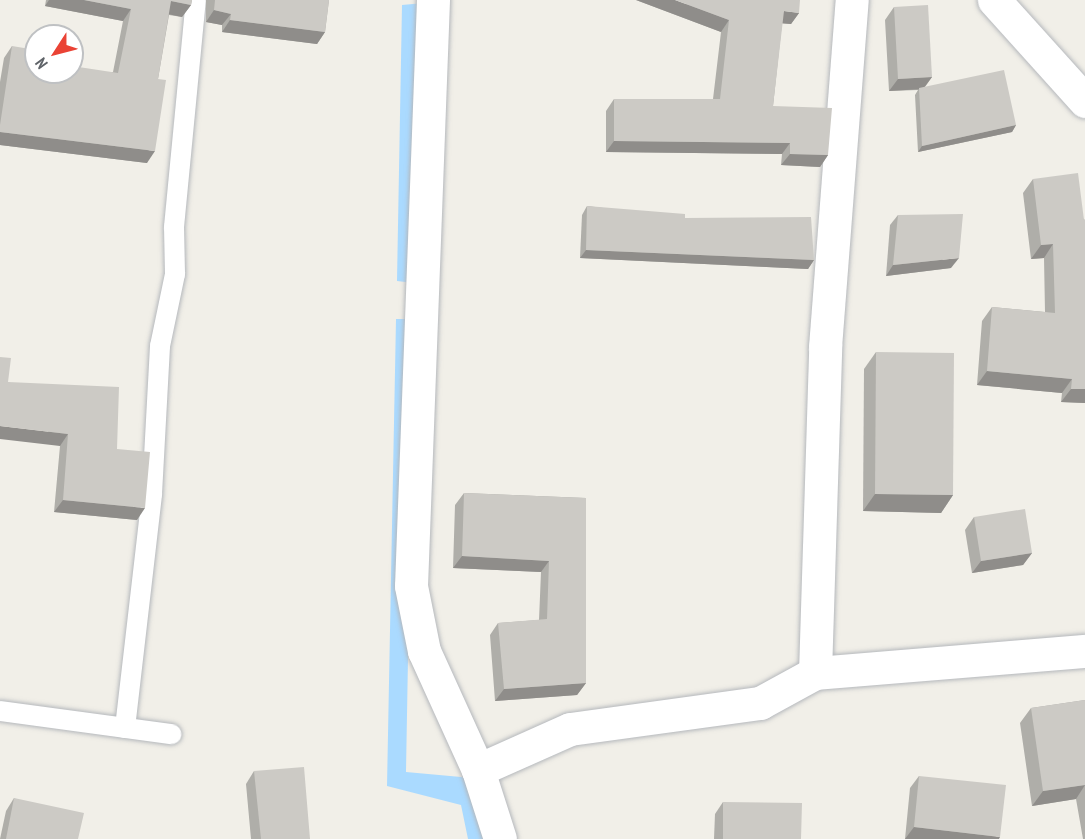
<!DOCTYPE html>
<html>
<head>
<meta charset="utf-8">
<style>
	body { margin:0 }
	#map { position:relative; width:1085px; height:839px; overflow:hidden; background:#f1efe8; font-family:"PT Sans Narrow",sans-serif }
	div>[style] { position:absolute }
	.water>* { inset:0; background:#aadaff }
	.roads { filter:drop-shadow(0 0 2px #b5b8bc) drop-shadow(0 0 2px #b5b8bc) }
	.lane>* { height:20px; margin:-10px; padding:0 10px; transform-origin:10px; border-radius:10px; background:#fff }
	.street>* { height:33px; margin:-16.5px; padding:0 16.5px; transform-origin:16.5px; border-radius:16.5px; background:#fff }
	.wall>* { inset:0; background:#afaea9 }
	.shaded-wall>* { inset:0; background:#8f8d8a }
	.building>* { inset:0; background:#cccac5 }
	span { translate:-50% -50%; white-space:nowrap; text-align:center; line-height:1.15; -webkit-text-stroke:4.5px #fff; paint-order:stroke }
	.north { position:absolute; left:24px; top:24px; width:60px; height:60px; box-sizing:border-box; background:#fff; border:2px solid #bfc1c3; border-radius:50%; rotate:234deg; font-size:16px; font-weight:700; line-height:24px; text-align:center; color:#5f6368 }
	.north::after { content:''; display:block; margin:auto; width:21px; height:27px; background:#ea4335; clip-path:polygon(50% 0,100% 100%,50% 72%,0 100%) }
</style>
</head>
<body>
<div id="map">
	<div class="water">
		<div style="clip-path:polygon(424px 3px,414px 283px,397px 281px,402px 5px)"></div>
		<div style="clip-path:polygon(396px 319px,414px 319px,406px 772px,472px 778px,492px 839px,468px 839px,461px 805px,387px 786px)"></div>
	</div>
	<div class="roads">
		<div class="lane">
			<div style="left:0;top:711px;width:173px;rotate:7.7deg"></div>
			<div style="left:125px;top:728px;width:236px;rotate:-83.4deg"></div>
			<div style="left:152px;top:494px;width:148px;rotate:-86.9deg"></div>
			<div style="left:160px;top:346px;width:74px;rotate:-78.2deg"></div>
			<div style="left:175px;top:274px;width:47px;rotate:-91.2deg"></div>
			<div style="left:174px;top:227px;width:228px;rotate:-84.5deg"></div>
		</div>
		<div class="street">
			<div style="left:433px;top:0;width:586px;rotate:92.15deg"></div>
			<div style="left:411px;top:586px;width:66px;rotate:78.7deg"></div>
			<div style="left:424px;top:651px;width:131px;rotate:65.6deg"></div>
			<div style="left:478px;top:770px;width:72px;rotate:72.3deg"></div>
			<div style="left:994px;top:0;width:136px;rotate:48deg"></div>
			<div style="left:815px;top:673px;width:326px;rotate:-88.2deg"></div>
			<div style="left:825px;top:347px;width:348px;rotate:-85.6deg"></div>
			<div style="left:478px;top:770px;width:101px;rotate:-24deg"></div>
			<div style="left:570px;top:729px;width:192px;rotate:-7.8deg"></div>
			<div style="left:760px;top:703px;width:63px;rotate:-28.6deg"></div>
			<div style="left:815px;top:673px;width:271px;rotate:-4.7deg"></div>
		</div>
	</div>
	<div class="wall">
		<div style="clip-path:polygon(46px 0,192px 0,191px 5px,182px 17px,169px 15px,158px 79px,147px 163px,0 145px,0 82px,4px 58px,12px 46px,36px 72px,113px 72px,123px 21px,45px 6px)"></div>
		<div style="clip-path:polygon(206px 0,329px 0,325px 32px,317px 44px,222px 32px,222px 25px,206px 22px)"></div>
		<div style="clip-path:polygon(636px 0,799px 13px,791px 24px,782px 23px,773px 106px,828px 155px,820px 167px,781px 165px,782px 154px,606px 152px,606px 111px,614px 99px,713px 99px,721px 32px)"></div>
		<div style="clip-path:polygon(894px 7px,932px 77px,925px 87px,1016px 125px,1012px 132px,918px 152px,915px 95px,918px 90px,889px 91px,885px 20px)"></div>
		<div style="clip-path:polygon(1033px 179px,1085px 220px,1085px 403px,1061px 402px,1062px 393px,977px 385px,982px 321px,992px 307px,1045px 312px,1044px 258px,1031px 259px,1023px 193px)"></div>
		<div style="clip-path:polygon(587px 206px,685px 218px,814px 260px,808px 269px,580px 258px,582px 215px)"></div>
		<div style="clip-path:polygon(898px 215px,951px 268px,886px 276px,890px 225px)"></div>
		<div style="clip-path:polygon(876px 352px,953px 495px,941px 513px,863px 511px,864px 369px)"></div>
		<div style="clip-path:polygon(8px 382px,117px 449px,137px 520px,54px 512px,60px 446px)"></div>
		<div style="clip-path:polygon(464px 493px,586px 498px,586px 683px,577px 695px,495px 701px,490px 635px,498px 623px,539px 620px,541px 572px,453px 568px,455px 505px)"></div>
		<div style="clip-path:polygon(974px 517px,1032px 553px,1023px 565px,972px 573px,965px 530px)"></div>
		<div style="clip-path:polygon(1085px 700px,1085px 839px,1083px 839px,1076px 799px,1032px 806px,1020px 723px,1031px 708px)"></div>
		<div style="clip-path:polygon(254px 771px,310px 839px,251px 839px,246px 784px)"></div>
		<div style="clip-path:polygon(919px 776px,999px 839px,905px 839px,910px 788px)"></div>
		<div style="clip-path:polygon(14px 798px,78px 839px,0 839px,6px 811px)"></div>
		<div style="clip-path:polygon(723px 802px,801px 839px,714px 839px,715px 814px)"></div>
	</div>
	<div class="shaded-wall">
		<div style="clip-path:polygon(49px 0,84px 0,131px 9px,123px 21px,45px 6px)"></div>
		<div style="clip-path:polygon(636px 0,675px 0,729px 20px,721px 32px)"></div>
		<div style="clip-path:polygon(171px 1px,191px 5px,182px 17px,163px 13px)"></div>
		<div style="clip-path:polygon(214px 10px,231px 14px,222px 25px,206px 22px)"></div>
		<div style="clip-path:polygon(784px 11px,799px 13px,791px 24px,776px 23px)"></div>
		<div style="clip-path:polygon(230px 20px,325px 32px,317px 44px,222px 32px)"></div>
		<div style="clip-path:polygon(932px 77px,923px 89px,889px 91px,898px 79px)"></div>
		<div style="clip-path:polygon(1016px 125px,1012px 132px,918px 152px,922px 146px)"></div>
		<div style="clip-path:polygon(0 132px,155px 151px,147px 163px,0 145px)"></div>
		<div style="clip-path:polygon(614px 141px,790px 143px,782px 154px,606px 152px)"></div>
		<div style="clip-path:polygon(790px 154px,828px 155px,820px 167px,781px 165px)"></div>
		<div style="clip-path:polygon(1053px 244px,1044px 258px,1031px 259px,1041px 245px)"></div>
		<div style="clip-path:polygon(586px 250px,814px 260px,808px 269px,580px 258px)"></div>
		<div style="clip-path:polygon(959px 258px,951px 268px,886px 276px,893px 265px)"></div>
		<div style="clip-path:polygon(987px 371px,1072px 379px,1062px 393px,977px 385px)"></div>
		<div style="clip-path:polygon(1071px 389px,1085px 389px,1085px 403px,1061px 402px)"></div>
		<div style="clip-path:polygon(0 426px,68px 434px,60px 446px,0 439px)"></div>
		<div style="clip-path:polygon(875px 494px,953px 495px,941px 513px,863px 511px)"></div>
		<div style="clip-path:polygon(63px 500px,145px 508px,137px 520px,54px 512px)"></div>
		<div style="clip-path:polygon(1032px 553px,1023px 565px,972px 573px,981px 561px)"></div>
		<div style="clip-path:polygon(462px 556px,549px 561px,541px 572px,453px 568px)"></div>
		<div style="clip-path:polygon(586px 683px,577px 695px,495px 701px,504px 689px)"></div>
		<div style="clip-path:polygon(1085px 785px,1076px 799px,1032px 806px,1043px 791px)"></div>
		<div style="clip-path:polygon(914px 827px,1000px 837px,999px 839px,905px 839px)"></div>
	</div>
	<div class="building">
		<div style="clip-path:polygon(84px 0,192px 0,191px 5px,171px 1px,158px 79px,166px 80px,155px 151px,0 132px,0 125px,12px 46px,36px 50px,36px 72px,72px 72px,72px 66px,118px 73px,131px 9px)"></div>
		<div style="clip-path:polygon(215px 0,329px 0,325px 32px,230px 20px,231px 14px,214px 10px)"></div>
		<div style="clip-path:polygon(675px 0,800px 0,799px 13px,784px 11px,773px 106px,832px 108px,828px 155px,790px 154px,790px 143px,614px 141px,614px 99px,720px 99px,729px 20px)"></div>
		<div style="clip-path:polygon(928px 5px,932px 77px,898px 79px,894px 7px)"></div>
		<div style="clip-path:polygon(1004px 70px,1016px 125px,922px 146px,919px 88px)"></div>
		<div style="clip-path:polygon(1078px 173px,1084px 220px,1085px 220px,1085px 389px,1071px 389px,1072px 379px,987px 371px,992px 307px,1055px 313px,1053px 244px,1041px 245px,1033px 179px)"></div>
		<div style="clip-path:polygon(587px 206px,685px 214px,685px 218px,811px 217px,814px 260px,586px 250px)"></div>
		<div style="clip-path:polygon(963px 214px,959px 258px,893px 265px,898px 215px)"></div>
		<div style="clip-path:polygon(876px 352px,954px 353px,953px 495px,875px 494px)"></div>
		<div style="clip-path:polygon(0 357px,11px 358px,8px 382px,119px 387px,117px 449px,150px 452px,145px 508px,63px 500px,68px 434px,0 426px)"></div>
		<div style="clip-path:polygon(464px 493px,586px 498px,586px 683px,504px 689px,498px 623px,547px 619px,549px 561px,462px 556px)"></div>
		<div style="clip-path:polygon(1025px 509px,1032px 553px,981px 561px,974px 517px)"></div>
		<div style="clip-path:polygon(1085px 700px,1085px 785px,1043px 791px,1031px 708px)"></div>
		<div style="clip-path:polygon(304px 767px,310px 839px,261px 839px,254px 771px)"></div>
		<div style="clip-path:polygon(919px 776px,1006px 785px,1000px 837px,914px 827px)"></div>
		<div style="clip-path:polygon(14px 798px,84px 813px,78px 839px,6px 839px)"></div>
		<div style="clip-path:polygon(723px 802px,802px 803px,801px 839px,723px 839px)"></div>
	</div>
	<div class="north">N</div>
</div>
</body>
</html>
